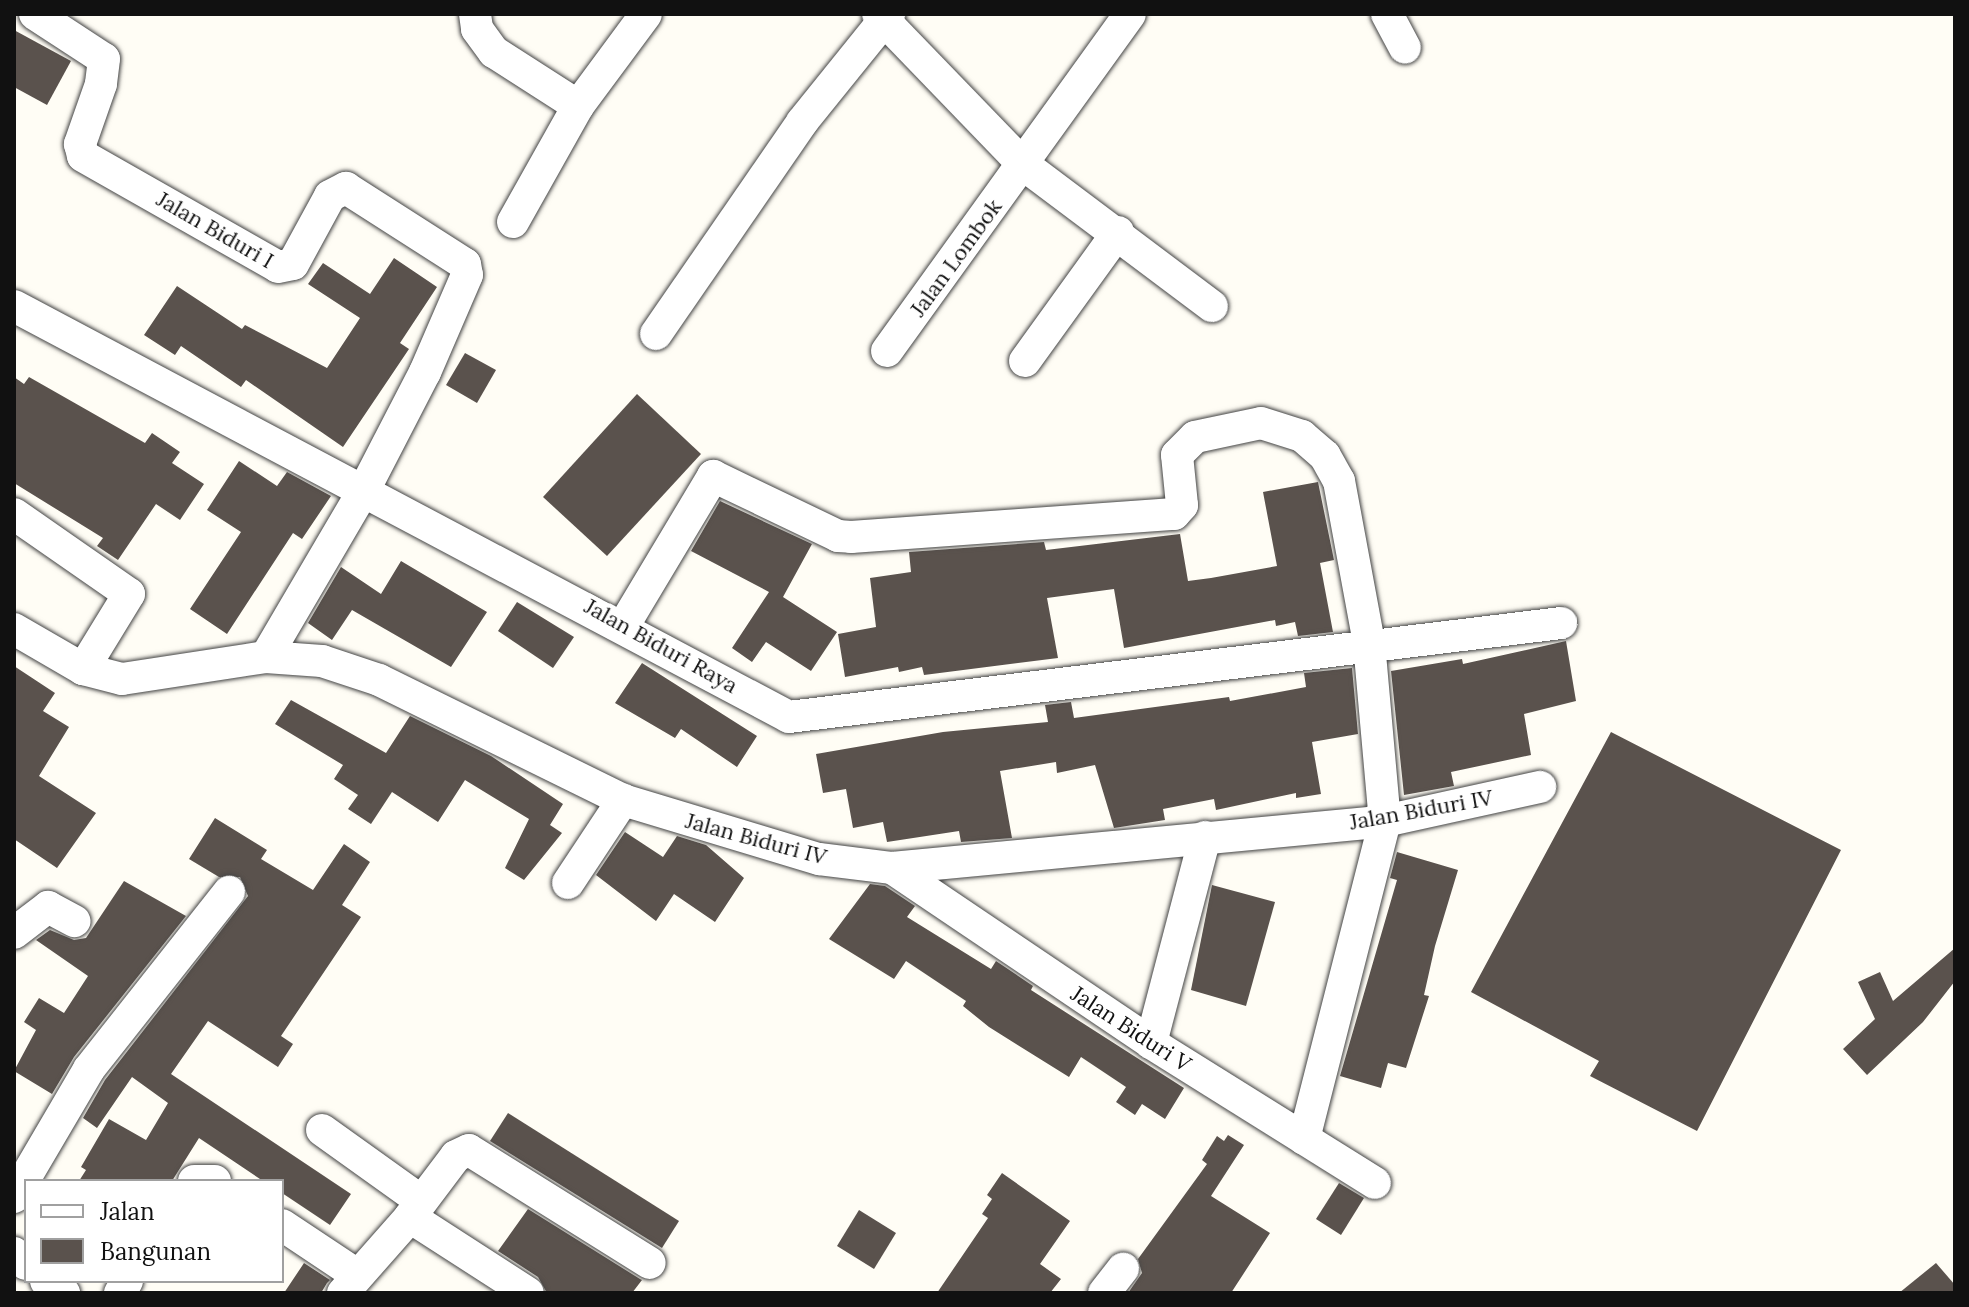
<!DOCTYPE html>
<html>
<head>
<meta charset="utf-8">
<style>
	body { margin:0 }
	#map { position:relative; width:1969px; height:1307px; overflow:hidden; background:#fffdf5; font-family:Lora,serif }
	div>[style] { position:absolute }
	.building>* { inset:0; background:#5a524d }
	.roads { filter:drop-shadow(0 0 2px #444) drop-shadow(0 0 2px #444) }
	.minor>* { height:32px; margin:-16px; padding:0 16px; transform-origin:16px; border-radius:16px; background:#fff }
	span { translate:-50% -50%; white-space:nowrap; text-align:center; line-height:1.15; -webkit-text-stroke:8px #fff; paint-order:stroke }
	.street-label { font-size:22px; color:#111 }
	.frame { position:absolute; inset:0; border:16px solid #111; pointer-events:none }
	.legend { position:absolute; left:24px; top:1179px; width:260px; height:104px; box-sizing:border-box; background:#fff; border:2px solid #a0a0a0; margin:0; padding:10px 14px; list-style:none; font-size:24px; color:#111 }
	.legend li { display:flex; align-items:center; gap:16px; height:40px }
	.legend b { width:40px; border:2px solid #a0a0a0 }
</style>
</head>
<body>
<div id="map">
	<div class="building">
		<div style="clip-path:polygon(14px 30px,71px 61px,47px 105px,14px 87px)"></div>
		<div style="clip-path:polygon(394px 258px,437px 287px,400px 343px,409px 349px,343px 447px,246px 380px,241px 387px,181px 346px,175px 355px,144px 335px,177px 286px,242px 329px,245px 325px,327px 368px,360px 318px,308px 284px,323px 263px,370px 294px)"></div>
		<div style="clip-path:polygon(465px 353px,496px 370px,477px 403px,446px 385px)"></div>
		<div style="clip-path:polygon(14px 377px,24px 384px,29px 377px,145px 443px,152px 433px,180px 452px,172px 463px,204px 484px,180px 520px,156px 504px,118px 560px,97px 546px,103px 538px,14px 483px)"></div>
		<div style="clip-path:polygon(637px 394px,701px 454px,607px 556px,543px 497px)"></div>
		<div style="clip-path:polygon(239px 461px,277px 486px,287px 472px,331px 496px,302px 539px,293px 533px,227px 634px,190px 609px,241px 532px,207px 510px)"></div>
		<div style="clip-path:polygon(1318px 482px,1334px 560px,1320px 563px,1333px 632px,1298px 636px,1295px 622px,1276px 626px,1275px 620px,1124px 648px,1114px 589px,1047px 598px,1058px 658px,924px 675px,922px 667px,899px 672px,898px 667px,845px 677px,838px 634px,876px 627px,870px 578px,911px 572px,909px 552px,1044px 542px,1046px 550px,1180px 534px,1188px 581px,1211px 578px,1277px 566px,1263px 492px)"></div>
		<div style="clip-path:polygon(720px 501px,812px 544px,783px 597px,837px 632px,811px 671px,766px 642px,752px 662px,732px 648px,769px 592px,691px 551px)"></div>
		<div style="clip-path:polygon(401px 561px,487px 612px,451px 667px,352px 610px,332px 640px,308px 623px,341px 567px,381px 594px)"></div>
		<div style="clip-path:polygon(517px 602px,574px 637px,553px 668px,498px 631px)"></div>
		<div style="clip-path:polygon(1566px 641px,1576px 701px,1524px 714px,1531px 755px,1451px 772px,1454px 786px,1404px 795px,1391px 671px,1462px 659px,1463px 664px)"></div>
		<div style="clip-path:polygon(642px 663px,757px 736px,737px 767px,681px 729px,675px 738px,615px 703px)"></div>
		<div style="clip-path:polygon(14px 666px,55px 693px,43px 711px,69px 727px,39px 776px,96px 813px,57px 868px,14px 839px)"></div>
		<div style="clip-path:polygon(1352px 668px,1358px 734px,1312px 742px,1321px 794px,1296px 798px,1296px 793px,1216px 810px,1214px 799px,1163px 809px,1165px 820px,1114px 828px,1095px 765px,1057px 773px,1056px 762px,1000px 771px,1012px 838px,961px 842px,959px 831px,887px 842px,883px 822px,853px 828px,846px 789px,823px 793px,816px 754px,943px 732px,1048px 722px,1045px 705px,1071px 702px,1074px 718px,1229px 697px,1230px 701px,1306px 687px,1304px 673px)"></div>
		<div style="clip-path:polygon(291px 700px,386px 753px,410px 716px,491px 756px,563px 804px,550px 825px,562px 833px,524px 880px,505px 868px,529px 819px,465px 780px,438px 822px,392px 792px,371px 824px,348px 809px,358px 795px,334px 779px,343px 765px,275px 724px)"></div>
		<div style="clip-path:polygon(1611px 732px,1841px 850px,1697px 1131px,1590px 1076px,1599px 1061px,1471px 992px)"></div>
		<div style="clip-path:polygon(215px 818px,267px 850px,261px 859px,313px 890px,344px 844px,370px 862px,342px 905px,361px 917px,281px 1036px,293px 1044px,278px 1067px,208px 1021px,171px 1074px,351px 1194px,330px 1225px,282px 1193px,282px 1181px,263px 1181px,199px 1138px,172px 1181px,79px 1181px,86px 1170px,81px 1167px,109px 1119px,146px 1140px,168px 1103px,132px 1077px,97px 1128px,83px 1118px,105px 1080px,248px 896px,240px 877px,219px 877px,189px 859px)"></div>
		<div style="clip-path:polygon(625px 832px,663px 857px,677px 836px,706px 845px,744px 878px,715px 922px,674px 894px,656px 921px,596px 875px)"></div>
		<div style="clip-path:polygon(1397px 852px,1458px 870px,1435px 946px,1424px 995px,1429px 996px,1406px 1068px,1388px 1063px,1381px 1088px,1340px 1076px,1397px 880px,1390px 878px)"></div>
		<div style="clip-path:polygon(124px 881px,186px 916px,74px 1057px,52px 1094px,14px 1071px,36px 1030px,24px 1022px,39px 998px,64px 1013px,88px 976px,36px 940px,50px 930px,74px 940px,86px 938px)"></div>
		<div style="clip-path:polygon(870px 884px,885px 886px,915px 906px,907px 917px,991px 969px,996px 961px,1033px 986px,1031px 990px,1184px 1088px,1165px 1119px,1142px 1104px,1135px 1115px,1116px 1102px,1126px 1087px,1081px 1057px,1069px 1077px,989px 1027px,963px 1006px,966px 1001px,906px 961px,894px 979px,829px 939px)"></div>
		<div style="clip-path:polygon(1212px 885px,1275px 902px,1246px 1006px,1191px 990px)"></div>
		<div style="clip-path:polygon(1955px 948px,1955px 981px,1923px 1022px,1867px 1075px,1843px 1049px,1875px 1019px,1858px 982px,1880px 972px,1893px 1001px)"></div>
		<div style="clip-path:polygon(508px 1113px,679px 1221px,662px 1248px,490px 1141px)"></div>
		<div style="clip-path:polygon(1228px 1135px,1244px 1145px,1211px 1196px,1270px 1233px,1231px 1293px,1128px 1293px,1142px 1273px,1138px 1259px,1207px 1164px,1202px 1160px,1217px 1136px,1224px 1141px)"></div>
		<div style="clip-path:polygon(1002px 1173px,1070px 1221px,1040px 1264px,1061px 1279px,1050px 1293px,937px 1293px,988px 1218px,982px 1214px,992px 1199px,987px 1195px)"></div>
		<div style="clip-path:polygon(1339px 1183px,1364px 1198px,1341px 1235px,1316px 1219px)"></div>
		<div style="clip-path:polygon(528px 1209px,640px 1279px,642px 1280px,632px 1293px,547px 1293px,538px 1277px,498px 1251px)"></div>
		<div style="clip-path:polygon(859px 1210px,896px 1233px,874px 1269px,837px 1246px)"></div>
		<div style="clip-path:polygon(304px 1263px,330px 1280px,327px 1283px,321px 1293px,284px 1293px)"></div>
		<div style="clip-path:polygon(1936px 1263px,1955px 1285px,1955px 1293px,1899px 1293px)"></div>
	</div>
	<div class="roads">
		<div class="minor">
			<div style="left:35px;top:14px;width:82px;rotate:33.1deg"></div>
			<div style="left:104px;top:59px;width:25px;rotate:97deg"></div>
			<div style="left:101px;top:84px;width:64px;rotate:109.3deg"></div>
			<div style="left:80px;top:144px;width:12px;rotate:76deg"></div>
			<div style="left:83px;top:156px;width:224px;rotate:29.6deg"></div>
			<div style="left:278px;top:267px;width:15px;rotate:-11deg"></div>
			<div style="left:293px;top:264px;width:77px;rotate:-61.4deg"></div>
			<div style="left:330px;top:196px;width:18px;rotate:-27deg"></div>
			<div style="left:346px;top:188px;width:141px;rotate:32.6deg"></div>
			<div style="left:465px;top:264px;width:11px;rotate:80deg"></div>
			<div style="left:467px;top:275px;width:106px;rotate:113.4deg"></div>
			<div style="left:425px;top:372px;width:131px;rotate:117.3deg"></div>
			<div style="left:365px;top:488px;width:196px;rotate:120.4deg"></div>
			<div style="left:475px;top:14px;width:15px;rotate:82deg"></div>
			<div style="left:477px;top:29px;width:29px;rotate:54deg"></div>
			<div style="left:494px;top:52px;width:100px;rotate:32.7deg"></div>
			<div style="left:878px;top:14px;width:210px;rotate:46deg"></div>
			<div style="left:1024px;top:165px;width:235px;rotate:36.9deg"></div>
			<div style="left:1387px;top:14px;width:38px;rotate:62deg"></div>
			<div style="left:513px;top:222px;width:133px;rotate:-60.7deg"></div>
			<div style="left:578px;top:106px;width:114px;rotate:-53.5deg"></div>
			<div style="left:14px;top:306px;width:877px;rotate:27.94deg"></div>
			<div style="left:789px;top:717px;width:778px;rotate:-6.94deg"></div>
			<div style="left:656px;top:334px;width:257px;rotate:-55.4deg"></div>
			<div style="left:802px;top:122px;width:139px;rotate:-51.1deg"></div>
			<div style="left:887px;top:351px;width:415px;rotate:-54.2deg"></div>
			<div style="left:1025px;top:361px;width:159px;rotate:-54.2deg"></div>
			<div style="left:14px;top:514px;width:140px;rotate:34.8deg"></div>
			<div style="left:129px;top:594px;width:88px;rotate:121.5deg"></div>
			<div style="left:624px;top:625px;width:174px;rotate:-59.1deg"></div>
			<div style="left:713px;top:476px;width:139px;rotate:25.6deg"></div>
			<div style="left:838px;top:536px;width:13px;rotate:4deg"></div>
			<div style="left:851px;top:537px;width:324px;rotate:-4.1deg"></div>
			<div style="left:1174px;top:514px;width:12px;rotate:-48deg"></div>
			<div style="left:1182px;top:505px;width:50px;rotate:-95.7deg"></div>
			<div style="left:1177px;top:455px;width:25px;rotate:-45deg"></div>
			<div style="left:1195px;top:437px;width:67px;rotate:-12deg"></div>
			<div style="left:1261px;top:423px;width:43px;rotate:17.6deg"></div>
			<div style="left:1302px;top:436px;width:30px;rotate:41deg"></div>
			<div style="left:1325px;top:456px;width:29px;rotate:61deg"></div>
			<div style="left:1339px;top:481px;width:165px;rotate:79.5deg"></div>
			<div style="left:1369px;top:643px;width:179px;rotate:84.9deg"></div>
			<div style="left:1385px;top:821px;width:328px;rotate:104.3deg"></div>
			<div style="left:14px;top:629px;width:80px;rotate:30.1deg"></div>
			<div style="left:83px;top:669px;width:40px;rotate:14.4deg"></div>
			<div style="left:122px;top:679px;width:146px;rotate:-8.7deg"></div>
			<div style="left:266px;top:657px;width:56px;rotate:4.1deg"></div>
			<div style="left:322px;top:661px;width:60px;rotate:18.4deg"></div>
			<div style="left:379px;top:680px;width:272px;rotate:26.2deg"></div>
			<div style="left:623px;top:800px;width:205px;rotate:16.8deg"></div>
			<div style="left:819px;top:859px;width:74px;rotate:7deg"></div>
			<div style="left:892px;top:868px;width:495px;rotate:-5.4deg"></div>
			<div style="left:1385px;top:821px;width:159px;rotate:-12.4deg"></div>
			<div style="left:892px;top:868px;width:313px;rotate:34deg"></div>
			<div style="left:1151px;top:1043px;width:264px;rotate:32deg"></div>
			<div style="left:568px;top:883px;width:100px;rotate:-56.5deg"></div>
			<div style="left:14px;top:933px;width:43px;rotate:-37.4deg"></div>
			<div style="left:48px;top:907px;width:30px;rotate:28deg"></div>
			<div style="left:1151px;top:1043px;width:213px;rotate:-75.3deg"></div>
			<div style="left:322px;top:1130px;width:122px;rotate:35.6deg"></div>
			<div style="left:194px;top:1181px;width:21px"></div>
			<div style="left:14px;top:1197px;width:148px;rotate:-59.6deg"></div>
			<div style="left:89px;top:1069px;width:226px;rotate:-51.7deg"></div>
			<div style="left:410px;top:1217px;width:76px;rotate:-53deg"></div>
			<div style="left:456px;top:1156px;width:14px;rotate:-25deg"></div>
			<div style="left:469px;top:1150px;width:213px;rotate:32deg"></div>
			<div style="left:282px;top:1225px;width:90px;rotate:33.7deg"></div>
			<div style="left:14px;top:1253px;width:16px;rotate:43deg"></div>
			<div style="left:46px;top:1281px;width:22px;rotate:34deg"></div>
			<div style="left:120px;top:1293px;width:14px;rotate:-60deg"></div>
			<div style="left:343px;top:1293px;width:101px;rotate:-48.6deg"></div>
			<div style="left:410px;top:1217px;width:140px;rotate:32.8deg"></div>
			<div style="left:1104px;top:1293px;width:31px;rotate:-52deg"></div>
		</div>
	</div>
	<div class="street-label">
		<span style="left:215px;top:230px;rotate:30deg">Jalan Biduri I</span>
		<span style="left:956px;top:258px;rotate:-54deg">Jalan Lombok</span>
		<span style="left:661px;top:646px;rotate:29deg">Jalan Biduri Raya</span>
		<span style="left:1421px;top:810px;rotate:-10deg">Jalan Biduri IV</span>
		<span style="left:756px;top:839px;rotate:15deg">Jalan Biduri IV</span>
		<span style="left:1131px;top:1029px;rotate:33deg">Jalan Biduri V</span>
	</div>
	<div class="frame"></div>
	<ul class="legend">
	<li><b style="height:10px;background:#fff"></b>Jalan</li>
	<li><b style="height:22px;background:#5a524d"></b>Bangunan</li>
	</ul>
</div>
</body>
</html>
